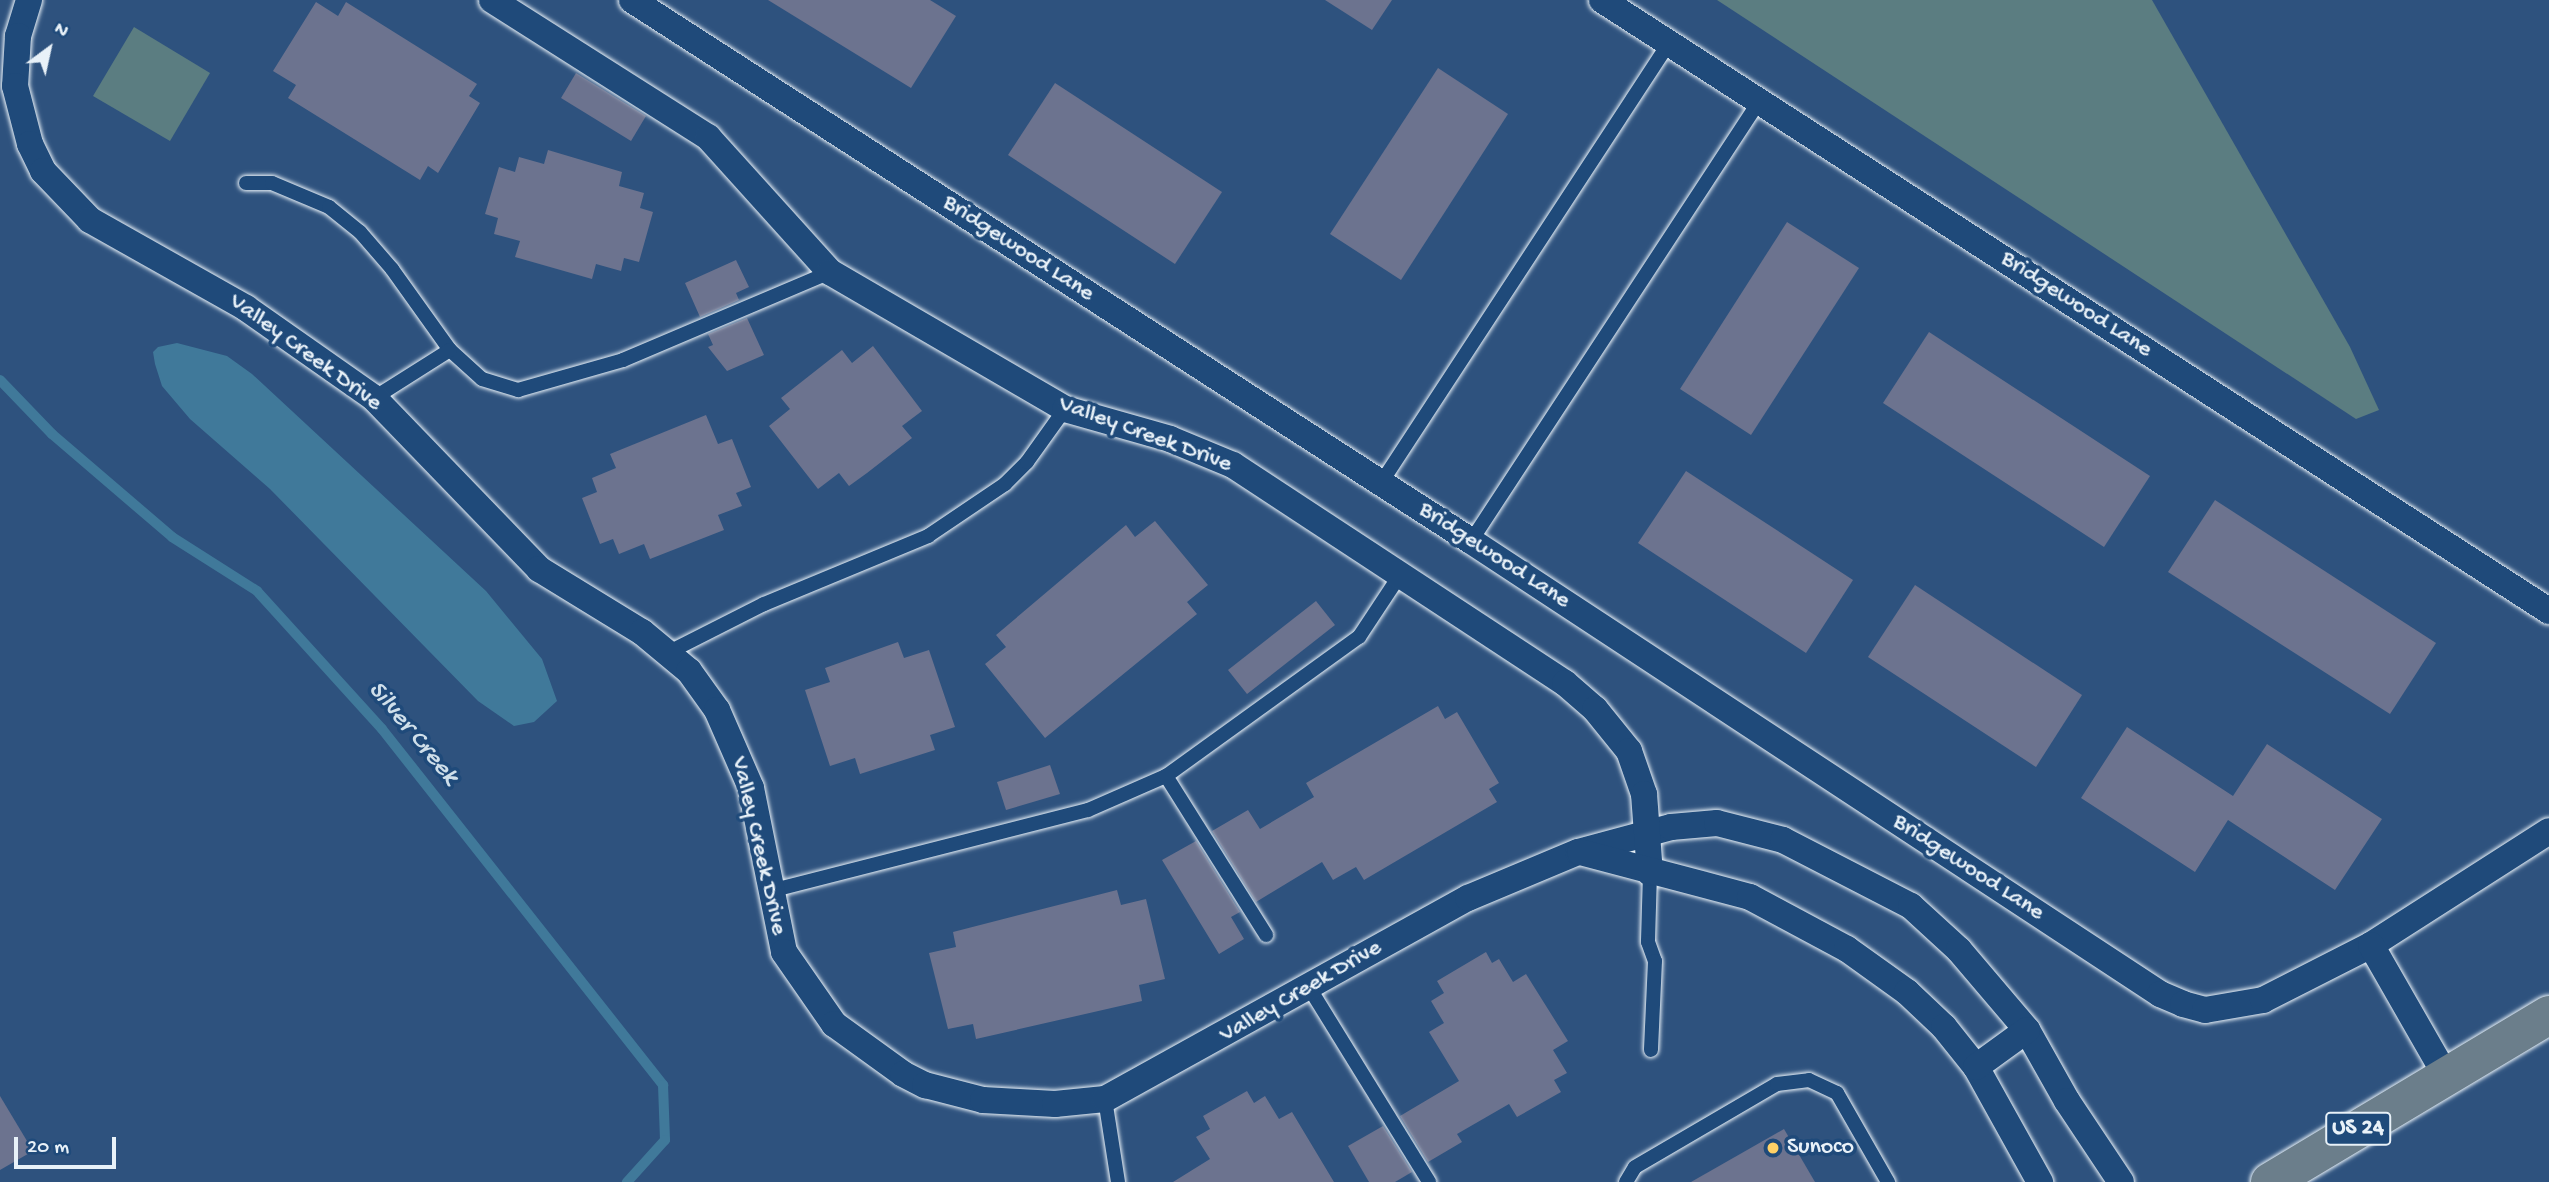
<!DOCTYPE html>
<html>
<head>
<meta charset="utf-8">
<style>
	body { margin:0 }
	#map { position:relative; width:2549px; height:1182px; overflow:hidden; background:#2e527e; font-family:"Gochi Hand",sans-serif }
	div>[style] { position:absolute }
	.green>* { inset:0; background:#5b7d81 }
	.water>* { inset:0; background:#40799a }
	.stream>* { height:10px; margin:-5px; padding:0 5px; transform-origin:5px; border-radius:5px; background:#40799a }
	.building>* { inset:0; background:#6c738f }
	.roads { filter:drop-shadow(0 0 2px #e8f1f8) drop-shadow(0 0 2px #e8f1f8) }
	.service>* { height:14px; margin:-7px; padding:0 7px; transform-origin:7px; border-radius:7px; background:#1f4a7a }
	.minor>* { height:26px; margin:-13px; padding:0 13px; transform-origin:13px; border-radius:13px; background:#1f4a7a }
	.primary>* { height:38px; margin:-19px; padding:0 19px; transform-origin:19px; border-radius:19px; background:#6b7e8b }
	.dots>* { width:19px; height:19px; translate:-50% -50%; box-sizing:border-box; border:4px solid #1f4a7a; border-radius:50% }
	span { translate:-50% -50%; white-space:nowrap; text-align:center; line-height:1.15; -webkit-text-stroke:7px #1f4a7a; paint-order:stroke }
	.shield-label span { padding:2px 5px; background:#1f4a7a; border:2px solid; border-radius:5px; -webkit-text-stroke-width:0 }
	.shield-label { font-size:23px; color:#e8f1f8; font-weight:700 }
	.street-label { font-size:24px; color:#e8f1f8 }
	.poi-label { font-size:24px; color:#e8f1f8 }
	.left { translate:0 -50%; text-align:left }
	.water-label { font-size:26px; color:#cfdfea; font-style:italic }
	.north { position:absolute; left:14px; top:14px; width:70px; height:70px; -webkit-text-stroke:5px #1f4a7a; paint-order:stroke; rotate:33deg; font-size:19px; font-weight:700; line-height:28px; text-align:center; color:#e8f1f8 }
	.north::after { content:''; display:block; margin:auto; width:24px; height:32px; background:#e8f1f8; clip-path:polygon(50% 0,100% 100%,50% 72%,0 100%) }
	.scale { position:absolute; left:14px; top:1137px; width:102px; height:32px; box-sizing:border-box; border:4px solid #e8f1f8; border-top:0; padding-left:9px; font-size:21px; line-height:24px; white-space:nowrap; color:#e8f1f8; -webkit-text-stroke:5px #1f4a7a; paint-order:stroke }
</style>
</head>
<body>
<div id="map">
	<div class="green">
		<div style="clip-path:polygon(1717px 0,2152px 0,2350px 347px,2379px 410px,2356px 419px)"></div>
		<div style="clip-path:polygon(134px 27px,210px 73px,170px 141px,93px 96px)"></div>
	</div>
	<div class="water">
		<div style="clip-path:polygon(177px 343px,227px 356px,252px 374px,486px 591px,542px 659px,557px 701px,534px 722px,514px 726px,478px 701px,270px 489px,190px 419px,162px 386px,155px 364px,153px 352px,158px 347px)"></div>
	</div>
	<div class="stream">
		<div style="left:0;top:380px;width:75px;rotate:46.1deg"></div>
		<div style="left:52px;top:434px;width:158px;rotate:40.6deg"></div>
		<div style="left:172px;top:537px;width:101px;rotate:32.4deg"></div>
		<div style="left:257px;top:591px;width:186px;rotate:47.8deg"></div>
		<div style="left:382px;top:729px;width:454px;rotate:51.7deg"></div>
		<div style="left:663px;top:1085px;width:55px;rotate:87.9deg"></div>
		<div style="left:665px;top:1140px;width:57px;rotate:132.1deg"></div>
	</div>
	<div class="building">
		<div style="clip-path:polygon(768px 0,930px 0,956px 16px,911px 88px)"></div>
		<div style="clip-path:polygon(1325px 0,1392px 0,1372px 30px)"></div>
		<div style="clip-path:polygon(316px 2px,338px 16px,346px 2px,477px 84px,469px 96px,480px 103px,438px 173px,428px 166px,420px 180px,288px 98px,296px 85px,273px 71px)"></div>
		<div style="clip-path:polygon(1438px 68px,1508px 114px,1401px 280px,1330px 234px)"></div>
		<div style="clip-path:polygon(576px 73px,646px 116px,631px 141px,561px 98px)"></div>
		<div style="clip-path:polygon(1055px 83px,1222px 192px,1175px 264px,1008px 155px)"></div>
		<div style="clip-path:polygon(548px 150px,622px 172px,619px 186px,644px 193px,640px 208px,653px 212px,639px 262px,624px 258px,621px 271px,596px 264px,592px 279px,515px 257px,520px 241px,494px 234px,498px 218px,485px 214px,499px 167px,515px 172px,519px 157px,544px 164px)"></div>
		<div style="clip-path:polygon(1787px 222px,1859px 268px,1751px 435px,1680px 389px)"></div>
		<div style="clip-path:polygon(736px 260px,749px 287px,736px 293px,739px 300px,700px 317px,685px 283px)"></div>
		<div style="clip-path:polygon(747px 318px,764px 355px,727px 371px,708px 347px,713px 345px,708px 334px)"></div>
		<div style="clip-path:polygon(1929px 332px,2150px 476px,2104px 547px,1883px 403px)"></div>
		<div style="clip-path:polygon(873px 346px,922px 411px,902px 426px,912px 438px,867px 473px,849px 486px,839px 473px,818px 489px,769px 426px,790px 409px,781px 398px,842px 350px,852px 363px)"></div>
		<div style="clip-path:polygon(706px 415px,718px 444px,732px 439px,751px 487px,736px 493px,742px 506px,718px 515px,724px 530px,650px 559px,644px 544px,619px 554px,613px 539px,600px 544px,582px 498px,597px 492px,592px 478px,616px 468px,610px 454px)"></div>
		<div style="clip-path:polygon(1686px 471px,1853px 580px,1806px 653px,1638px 543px)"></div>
		<div style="clip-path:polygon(2215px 500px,2436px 643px,2390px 714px,2168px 572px)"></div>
		<div style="clip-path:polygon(1155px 521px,1208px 585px,1187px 602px,1197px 614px,1045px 738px,985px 664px,1006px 647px,996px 635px,1126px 525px,1135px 537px)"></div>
		<div style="clip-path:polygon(1915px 585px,2082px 695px,2036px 767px,1868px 657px)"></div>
		<div style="clip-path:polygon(1316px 601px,1335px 625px,1247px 694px,1228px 670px)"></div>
		<div style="clip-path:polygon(898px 642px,904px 658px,929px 650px,955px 727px,930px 735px,935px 750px,860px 774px,855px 758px,830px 766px,805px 690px,830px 682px,825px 668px)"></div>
		<div style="clip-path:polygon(1438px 706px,1445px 719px,1457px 712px,1499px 783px,1489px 789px,1497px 802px,1364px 880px,1356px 867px,1333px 880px,1322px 862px,1256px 902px,1212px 831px,1248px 810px,1260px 829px,1314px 797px,1306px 783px)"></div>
		<div style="clip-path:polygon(2127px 727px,2233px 796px,2267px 744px,2382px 819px,2335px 890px,2228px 820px,2195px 872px,2081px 798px)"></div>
		<div style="clip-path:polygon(1050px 765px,1060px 794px,1006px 810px,997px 782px)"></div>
		<div style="clip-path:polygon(1196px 841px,1240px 912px,1231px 917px,1244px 939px,1219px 954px,1162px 860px)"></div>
		<div style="clip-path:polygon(1117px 890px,1121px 905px,1146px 899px,1165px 979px,1139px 985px,1142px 1001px,976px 1039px,973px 1024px,948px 1029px,929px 953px,956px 947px,953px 932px)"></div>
		<div style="clip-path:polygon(1486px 952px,1492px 963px,1499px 959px,1513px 982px,1526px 974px,1568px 1041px,1553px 1050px,1567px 1073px,1554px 1080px,1561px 1092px,1517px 1117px,1509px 1104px,1457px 1134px,1462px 1142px,1428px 1162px,1400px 1116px,1459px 1081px,1429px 1032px,1444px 1023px,1431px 1001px,1444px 993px,1437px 981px)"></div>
		<div style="clip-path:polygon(1247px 1091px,1254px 1103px,1265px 1096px,1279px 1119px,1292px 1112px,1334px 1182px,1173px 1182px,1210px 1159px,1196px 1137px,1210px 1129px,1203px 1116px)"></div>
		<div style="clip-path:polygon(0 1096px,33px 1151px,0 1170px)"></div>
		<div style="clip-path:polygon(1383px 1126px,1412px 1172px,1395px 1182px,1369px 1182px,1348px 1146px)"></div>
		<div style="clip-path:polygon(1784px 1129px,1815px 1182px,1691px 1182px)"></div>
	</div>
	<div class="roads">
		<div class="service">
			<div style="left:246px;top:183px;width:26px"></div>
			<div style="left:272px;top:183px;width:62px;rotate:22.8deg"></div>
			<div style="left:329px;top:207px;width:40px;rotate:39deg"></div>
			<div style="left:360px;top:232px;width:49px;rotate:49.1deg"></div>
			<div style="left:392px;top:269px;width:100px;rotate:54.4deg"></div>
			<div style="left:450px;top:350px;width:43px;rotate:42.2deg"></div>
			<div style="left:482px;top:379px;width:38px;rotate:17deg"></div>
			<div style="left:518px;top:390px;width:109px;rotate:-15.9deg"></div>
			<div style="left:623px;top:360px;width:225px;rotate:-23deg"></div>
			<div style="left:374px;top:398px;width:90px;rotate:-32.3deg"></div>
			<div style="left:1381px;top:483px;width:526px;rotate:-56.79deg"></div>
			<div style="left:1471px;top:541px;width:527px;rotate:-56.76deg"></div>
			<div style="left:669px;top:652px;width:106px;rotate:-26.8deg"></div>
			<div style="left:764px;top:604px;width:178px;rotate:-22.5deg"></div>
			<div style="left:928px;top:536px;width:93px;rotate:-34deg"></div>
			<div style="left:1005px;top:484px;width:31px;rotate:-45deg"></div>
			<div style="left:1027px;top:462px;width:65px;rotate:-54.4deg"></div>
			<div style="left:1166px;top:776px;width:188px;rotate:57.8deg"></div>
			<div style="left:1650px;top:873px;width:69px;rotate:91.7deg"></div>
			<div style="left:1648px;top:942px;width:20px;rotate:70deg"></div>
			<div style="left:1655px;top:961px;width:89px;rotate:92.6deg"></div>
			<div style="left:770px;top:891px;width:328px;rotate:-14.3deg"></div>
			<div style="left:1088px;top:810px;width:85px;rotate:-23.6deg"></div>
			<div style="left:1166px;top:776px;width:238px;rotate:-35.8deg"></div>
			<div style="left:1359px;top:637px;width:74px;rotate:-56.5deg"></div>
			<div style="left:1310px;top:989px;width:227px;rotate:58.3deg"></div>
			<div style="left:1105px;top:1099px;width:84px;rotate:81.1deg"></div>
			<div style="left:1626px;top:1182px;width:17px;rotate:-59deg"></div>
			<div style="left:1635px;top:1167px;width:164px;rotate:-30.3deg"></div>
			<div style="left:1777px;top:1084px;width:32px;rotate:-7deg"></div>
			<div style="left:1809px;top:1080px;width:31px;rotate:25deg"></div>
			<div style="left:1837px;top:1093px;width:103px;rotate:60.2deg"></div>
		</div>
		<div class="minor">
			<div style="left:29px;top:0;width:38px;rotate:107deg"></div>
			<div style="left:18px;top:36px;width:50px;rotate:93.4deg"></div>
			<div style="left:15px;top:86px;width:60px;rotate:75.5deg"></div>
			<div style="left:30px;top:144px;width:30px;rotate:64deg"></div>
			<div style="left:43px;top:171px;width:68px;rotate:46.2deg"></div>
			<div style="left:90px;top:220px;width:179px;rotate:29.4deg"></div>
			<div style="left:246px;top:308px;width:156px;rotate:35.1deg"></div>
			<div style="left:374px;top:398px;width:238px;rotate:46deg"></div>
			<div style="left:539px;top:569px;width:121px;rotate:31.5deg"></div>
			<div style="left:642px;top:632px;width:61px;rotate:39.7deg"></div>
			<div style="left:689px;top:671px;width:48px;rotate:54.3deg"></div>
			<div style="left:717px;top:710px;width:85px;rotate:66.4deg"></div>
			<div style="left:751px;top:788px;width:167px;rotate:78.6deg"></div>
			<div style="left:784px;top:952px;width:88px;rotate:55.2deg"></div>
			<div style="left:834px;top:1024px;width:85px;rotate:35.9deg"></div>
			<div style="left:903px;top:1074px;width:25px;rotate:27deg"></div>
			<div style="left:925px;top:1085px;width:60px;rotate:14.5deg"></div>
			<div style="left:983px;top:1100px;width:72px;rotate:3.2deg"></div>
			<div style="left:1055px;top:1104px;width:50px;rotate:-5.7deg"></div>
			<div style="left:1105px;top:1099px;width:415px;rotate:-29deg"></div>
			<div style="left:1468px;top:898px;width:119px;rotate:-22.7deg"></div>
			<div style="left:1578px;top:852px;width:96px;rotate:-15deg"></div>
			<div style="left:1671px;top:827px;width:46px;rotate:-5deg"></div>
			<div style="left:1717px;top:823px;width:68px;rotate:14.4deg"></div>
			<div style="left:1783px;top:840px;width:144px;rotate:27.3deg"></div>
			<div style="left:1911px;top:906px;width:65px;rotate:42.5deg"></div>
			<div style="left:1959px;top:950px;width:105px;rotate:49.6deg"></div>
			<div style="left:2027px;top:1030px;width:81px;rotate:60.6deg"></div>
			<div style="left:2067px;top:1101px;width:97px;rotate:56.3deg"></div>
			<div style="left:492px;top:0;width:256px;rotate:32.4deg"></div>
			<div style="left:708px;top:137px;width:182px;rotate:47.9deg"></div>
			<div style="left:830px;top:272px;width:272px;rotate:30.2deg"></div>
			<div style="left:1065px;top:409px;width:109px;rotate:15.9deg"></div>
			<div style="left:1170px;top:439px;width:68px;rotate:22.4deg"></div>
			<div style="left:1233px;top:465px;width:397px;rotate:33.3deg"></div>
			<div style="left:1565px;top:683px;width:40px;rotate:41deg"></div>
			<div style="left:1595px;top:709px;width:54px;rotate:51deg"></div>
			<div style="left:1629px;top:751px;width:46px;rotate:70.8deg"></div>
			<div style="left:1644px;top:794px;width:79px;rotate:85.7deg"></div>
			<div style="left:632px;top:0;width:998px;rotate:32.81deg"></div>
			<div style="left:1471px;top:541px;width:825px;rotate:33.32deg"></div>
			<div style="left:2160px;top:994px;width:25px;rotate:23deg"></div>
			<div style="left:2183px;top:1004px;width:23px;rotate:15deg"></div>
			<div style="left:2205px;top:1010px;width:59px;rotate:-9.8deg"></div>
			<div style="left:2263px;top:1000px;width:121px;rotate:-27deg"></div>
			<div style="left:2371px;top:945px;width:211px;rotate:-32.6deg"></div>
			<div style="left:1602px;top:0;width:1127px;rotate:32.83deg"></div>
			<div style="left:1580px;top:852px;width:176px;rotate:14.8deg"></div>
			<div style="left:1750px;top:897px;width:110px;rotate:28.2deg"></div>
			<div style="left:1847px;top:949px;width:74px;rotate:35.6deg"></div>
			<div style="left:1907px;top:992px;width:51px;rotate:43.4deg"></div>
			<div style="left:1944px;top:1027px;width:51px;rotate:51.3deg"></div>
			<div style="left:1976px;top:1067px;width:132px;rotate:60.9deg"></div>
			<div style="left:2371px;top:945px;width:151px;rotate:60.2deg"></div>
			<div style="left:1976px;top:1067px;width:63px;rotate:-36deg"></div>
		</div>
		<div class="primary">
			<div style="left:2270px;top:1182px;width:325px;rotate:-30.9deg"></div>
		</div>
	</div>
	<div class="dots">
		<div style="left:1773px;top:1148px;background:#ffd166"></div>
	</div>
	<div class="shield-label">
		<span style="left:2358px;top:1129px">US 24</span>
	</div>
	<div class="street-label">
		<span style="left:1018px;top:249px;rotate:33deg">Bridgewood Lane</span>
		<span style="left:2076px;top:305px;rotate:33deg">Bridgewood Lane</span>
		<span style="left:305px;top:353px;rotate:36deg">Valley Creek Drive</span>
		<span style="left:1145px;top:435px;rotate:20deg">Valley Creek Drive</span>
		<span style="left:1494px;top:556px;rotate:33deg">Bridgewood Lane</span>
		<span style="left:758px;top:846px;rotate:77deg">Valley Creek Drive</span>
		<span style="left:1968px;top:868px;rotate:33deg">Bridgewood Lane</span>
		<span style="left:1301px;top:992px;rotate:-30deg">Valley Creek Drive</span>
	</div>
	<div class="poi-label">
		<span class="left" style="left:1787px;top:1148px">Sunoco</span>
	</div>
	<div class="water-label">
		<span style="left:412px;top:734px;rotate:50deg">Silver Creek</span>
	</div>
	<div class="north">N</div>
	<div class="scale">20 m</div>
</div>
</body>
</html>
